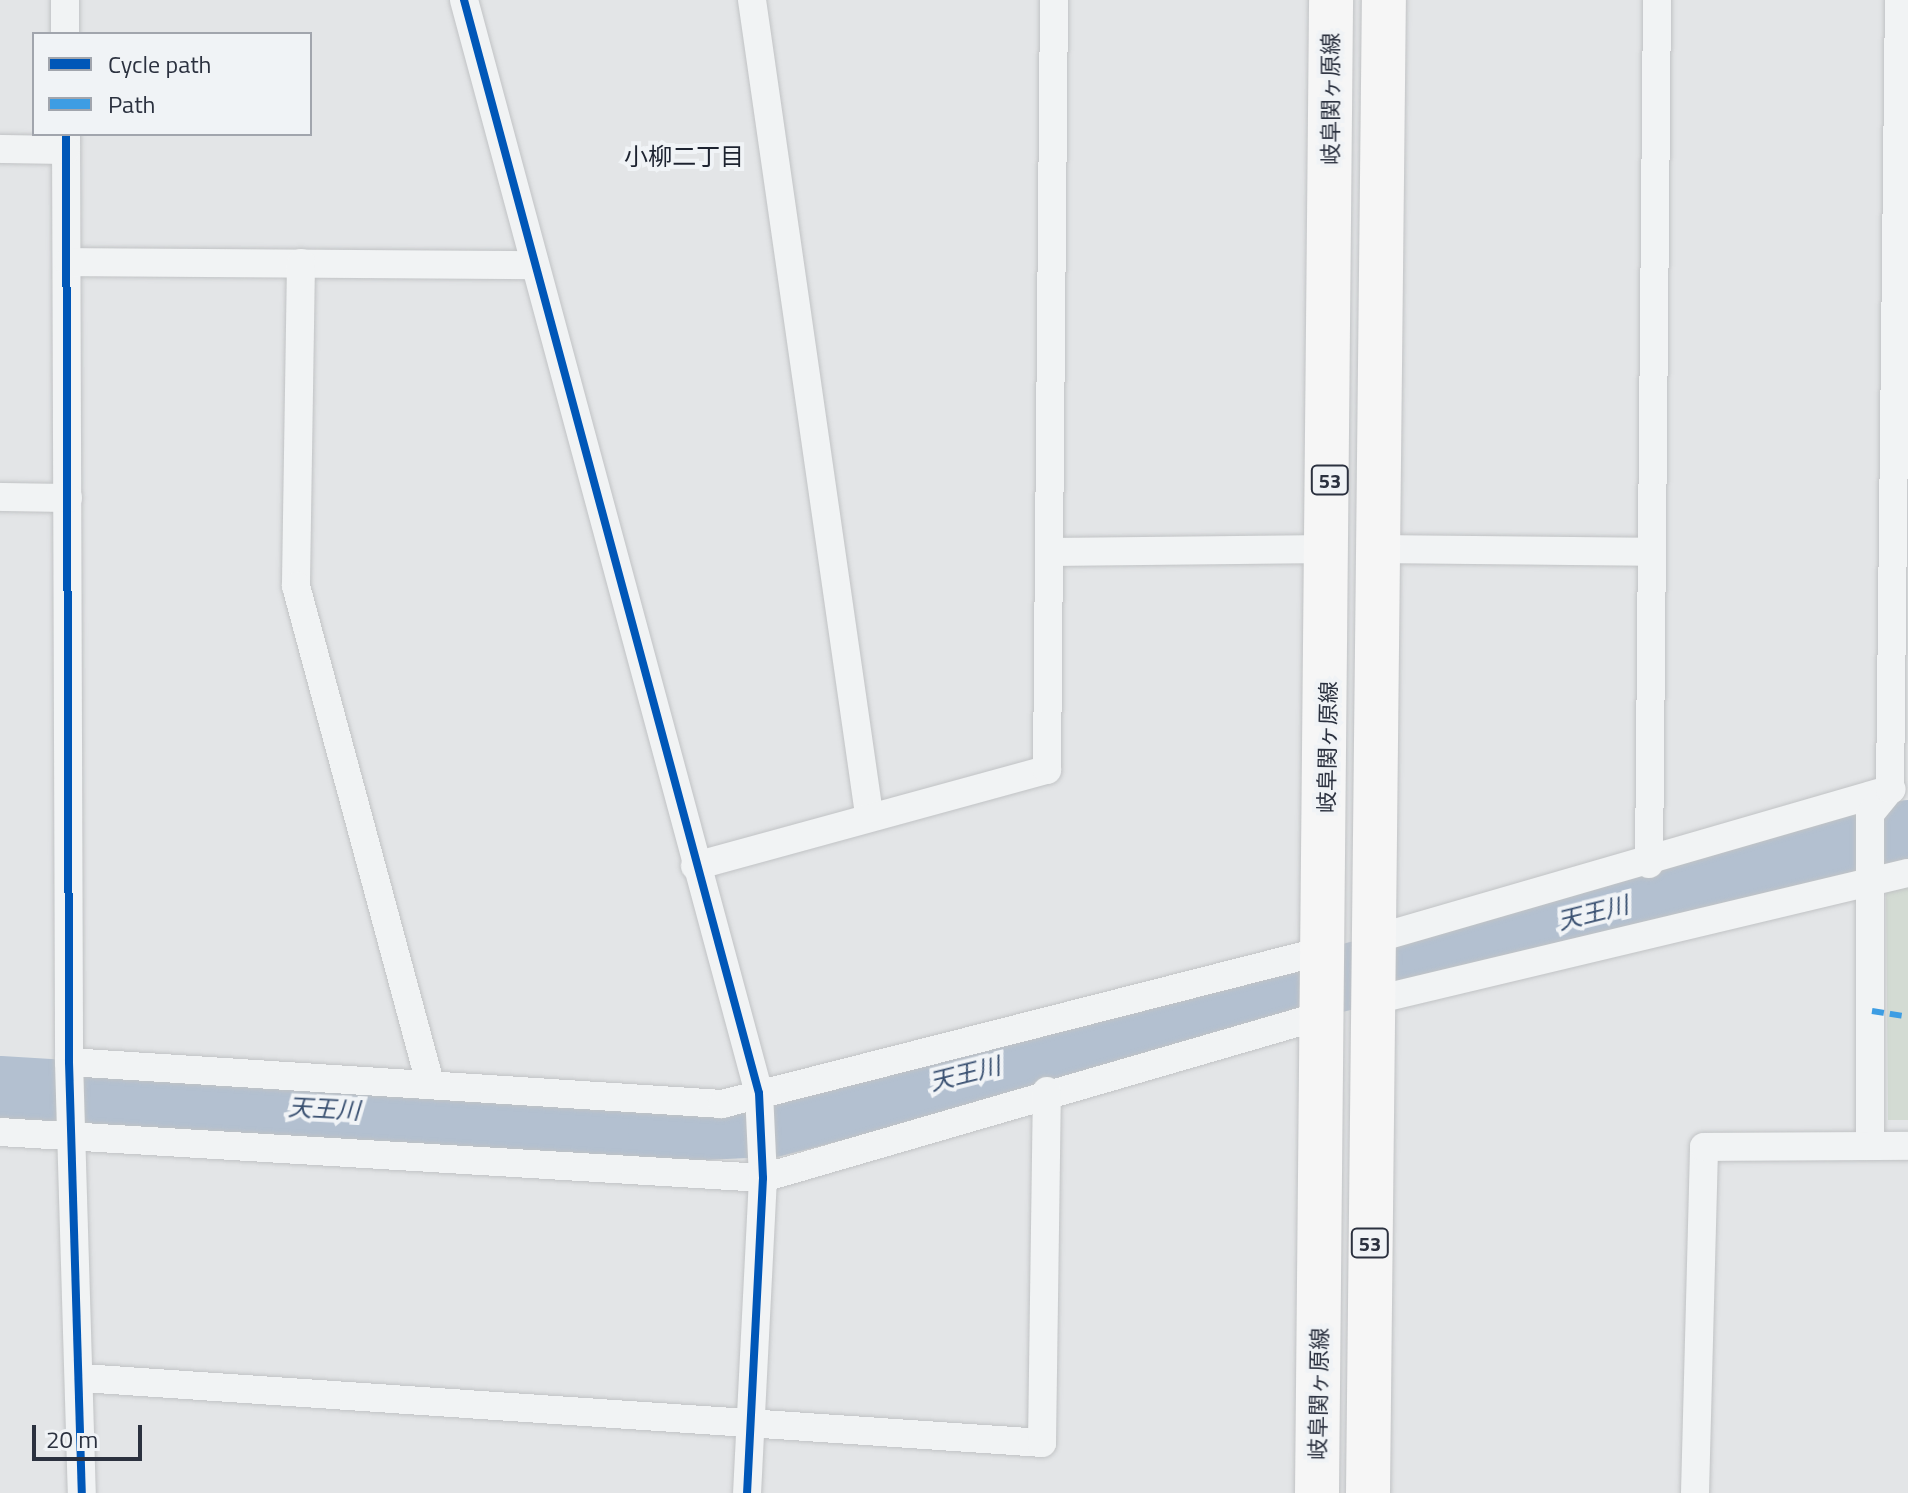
<!DOCTYPE html>
<html>
<head>
<meta charset="utf-8">
<style>
	body { margin:0 }
	#map { position:relative; width:1908px; height:1493px; overflow:hidden; background:#e3e5e7; font-family:"Titillium Web","Noto Sans JP",sans-serif }
	div>[style] { position:absolute }
	.green>* { inset:0; background:#d3dbd3 }
	.river>* { height:66px; margin:-33px; padding:0 33px; transform-origin:33px; border-radius:33px; background:#b3c0d0 }
	.roads { filter:drop-shadow(0 0 2px #c1c3c5) drop-shadow(0 0 2px #c1c3c5) }
	.minor>* { height:28px; margin:-14px; padding:0 14px; transform-origin:14px; border-radius:14px; background:#f1f3f4 }
	.primary>* { height:44px; margin:-22px; padding:0 22px; transform-origin:22px; border-radius:22px; background:#f6f6f6 }
	.quiet>* { height:6px; margin-top:-3px; transform-origin:0; background:repeating-linear-gradient(90deg,#3d9de3 0 12px,transparent 0 18px) }
	.cycleway>* { height:8px; margin:-4px; padding:0 4px; transform-origin:4px; border-radius:4px; background:#0057b8 }
	span { translate:-50% -50%; white-space:nowrap; text-align:center; line-height:1.15; -webkit-text-stroke:8px #f0f3f6; paint-order:stroke }
	.shield-label span { padding:2px 6px; background:#f0f3f6; border:2px solid; border-radius:6px; -webkit-text-stroke-width:0 }
	.shield-label { font-size:20px; color:#2b313f; font-weight:700 }
	.street-label { font-size:22px; color:#2b313f }
	.neighbourhood-label { font-size:24px; color:#1d2330 }
	.water-label { font-size:24px; color:#384f70; font-style:italic }
	.legend { position:absolute; left:32px; top:32px; width:280px; height:104px; box-sizing:border-box; background:#f0f3f6; border:2px solid #a1a5ad; margin:0; padding:10px 14px; list-style:none; font-size:24px; color:#2b313f }
	.legend li { display:flex; align-items:center; gap:16px; height:40px }
	.legend b { width:40px; border:2px solid #a1a5ad }
	.scale { position:absolute; left:32px; top:1425px; width:110px; height:36px; box-sizing:border-box; border:4px solid #2b313f; border-top:0; padding-left:10px; font-size:24px; line-height:28px; white-space:nowrap; color:#2b313f; -webkit-text-stroke:6px #f0f3f6; paint-order:stroke }
</style>
</head>
<body>
<div id="map">
	<div class="green">
		<div style="clip-path:polygon(1908px 883px,1908px 1120px,1888px 1120px,1886px 886px)"></div>
	</div>
	<div class="river">
		<div style="left:0;top:1089px;width:662px;rotate:3.46deg"></div>
		<div style="left:661px;top:1129px;width:112px;rotate:-2.6deg"></div>
		<div style="left:773px;top:1124px;width:1172px;rotate:-14.38deg"></div>
	</div>
	<div class="roads">
		<div class="minor">
			<div style="left:65px;top:0;width:34px;rotate:90deg"></div>
			<div style="left:464px;top:0;width:1132px;rotate:74.9deg"></div>
			<div style="left:759px;top:1093px;width:85px;rotate:87.3deg"></div>
			<div style="left:763px;top:1178px;width:315px;rotate:92.9deg"></div>
			<div style="left:752px;top:0;width:822px;rotate:81.82deg"></div>
			<div style="left:66px;top:134px;width:928px;rotate:89.81deg"></div>
			<div style="left:69px;top:1062px;width:431px;rotate:88.3deg"></div>
			<div style="left:0;top:149px;width:66px;rotate:0.9deg"></div>
			<div style="left:69px;top:262px;width:462px;rotate:0.4deg"></div>
			<div style="left:301px;top:263px;width:323px;rotate:90.9deg"></div>
			<div style="left:296px;top:586px;width:515px;rotate:74.91deg"></div>
			<div style="left:0;top:497px;width:68px;rotate:0.8deg"></div>
			<div style="left:1374px;top:549px;width:274px;rotate:0.6deg"></div>
			<div style="left:1051px;top:552px;width:279px;rotate:-0.6deg"></div>
			<div style="left:1649px;top:864px;width:864px;rotate:-89.47deg"></div>
			<div style="left:695px;top:866px;width:365px;rotate:-15.3deg"></div>
			<div style="left:1047px;top:770px;width:770px;rotate:-89.48deg"></div>
			<div style="left:1371px;top:940px;width:542px;rotate:-16.16deg"></div>
			<div style="left:1371px;top:1001px;width:552px;rotate:-13.41deg"></div>
			<div style="left:69px;top:1062px;width:654px;rotate:3.68deg"></div>
			<div style="left:722px;top:1104px;width:623px;rotate:-14.3deg"></div>
			<div style="left:0;top:1132px;width:764px;rotate:3.45deg"></div>
			<div style="left:763px;top:1178px;width:587px;rotate:-16.21deg"></div>
			<div style="left:1870px;top:1146px;width:332px;rotate:-90deg"></div>
			<div style="left:1870px;top:814px;width:32px;rotate:-51deg"></div>
			<div style="left:1890px;top:789px;width:789px;rotate:-89.35deg"></div>
			<div style="left:82px;top:1378px;width:962px;rotate:3.87deg"></div>
			<div style="left:1042px;top:1443px;width:352px;rotate:-89.2deg"></div>
			<div style="left:1695px;top:1493px;width:346px;rotate:-88.5deg"></div>
			<div style="left:1704px;top:1147px;width:204px;rotate:-0.3deg"></div>
		</div>
		<div class="primary">
			<div style="left:1317px;top:1493px;width:1493px;rotate:-89.46deg"></div>
			<div style="left:1368px;top:1493px;width:1493px;rotate:-89.39deg"></div>
		</div>
	</div>
	<div class="quiet">
		<div style="left:1872px;top:1011px;width:36px;rotate:9deg"></div>
	</div>
	<div class="cycleway">
		<div style="left:464px;top:0;width:1132px;rotate:74.9deg"></div>
		<div style="left:759px;top:1093px;width:85px;rotate:87.3deg"></div>
		<div style="left:763px;top:1178px;width:315px;rotate:92.9deg"></div>
		<div style="left:66px;top:134px;width:928px;rotate:89.81deg"></div>
		<div style="left:69px;top:1062px;width:431px;rotate:88.3deg"></div>
	</div>
	<div class="shield-label">
		<span style="left:1330px;top:480px">53</span>
		<span style="left:1370px;top:1243px">53</span>
	</div>
	<div class="street-label">
		<span style="left:1331px;top:99px;rotate:-90deg">岐阜関ヶ原線</span>
		<span style="left:1328px;top:747px;rotate:-89deg">岐阜関ヶ原線</span>
		<span style="left:1319px;top:1394px;rotate:-89deg">岐阜関ヶ原線</span>
	</div>
	<div class="neighbourhood-label">
		<span style="left:684px;top:157px">小柳二丁目</span>
	</div>
	<div class="water-label">
		<span style="left:1593px;top:913px;rotate:-14deg">天王川</span>
		<span style="left:965px;top:1074px;rotate:-14deg">天王川</span>
		<span style="left:324px;top:1109px;rotate:3deg">天王川</span>
	</div>
	<ul class="legend">
	<li><b style="height:10px;background:#0057b8"></b>Cycle path</li>
	<li><b style="height:10px;background:#3d9de3"></b>Path</li>
	</ul>
	<div class="scale">20 m</div>
</div>
</body>
</html>
